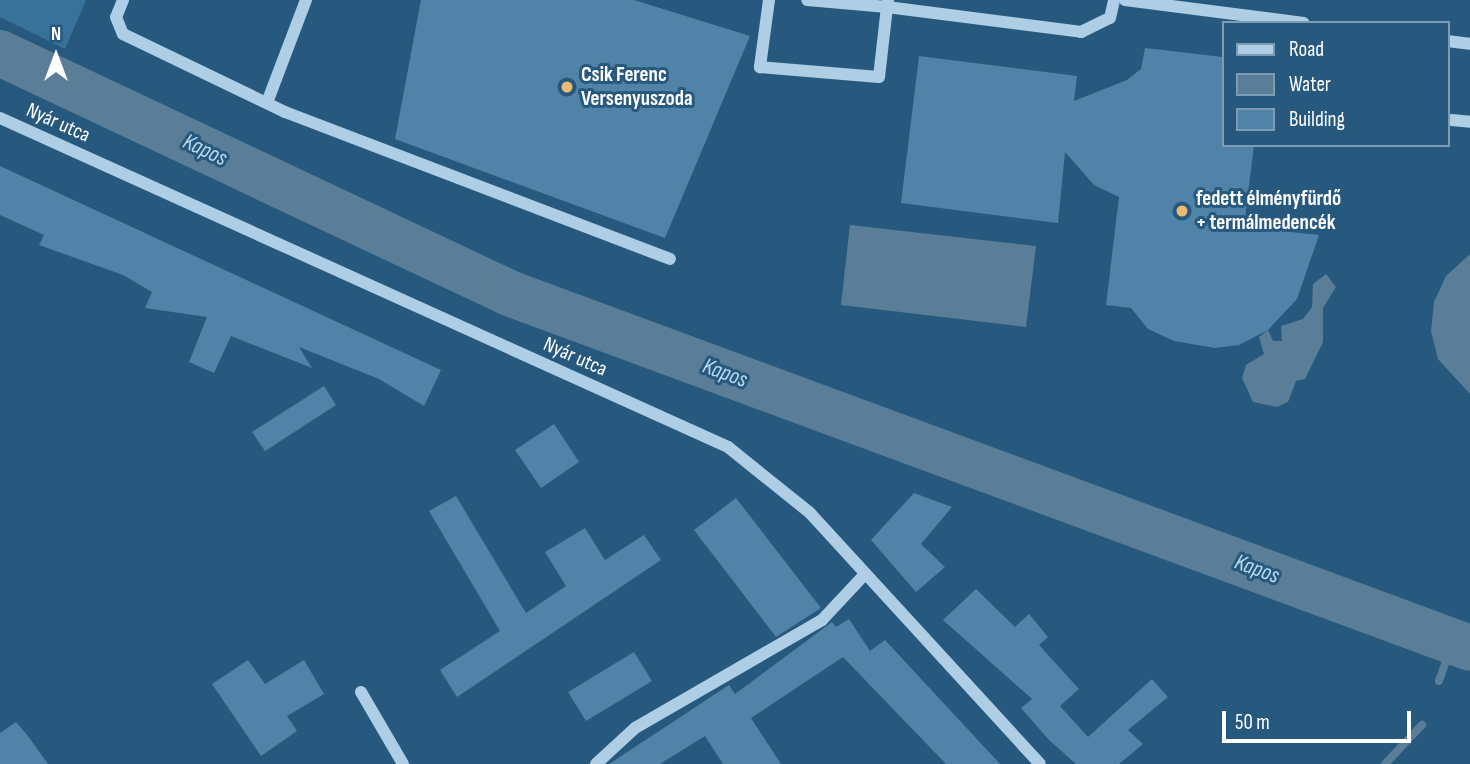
<!DOCTYPE html>
<html>
<head>
<meta charset="utf-8">
<style>
	body { margin:0 }
	#map { position:relative; width:1470px; height:764px; overflow:hidden; background:#27597e; font-family:"Sofia Sans Condensed",sans-serif }
	div>[style] { position:absolute }
	.green>* { inset:0; background:#38729a }
	.water>* { inset:0; background:#5a7e97 }
	.stream>* { height:8px; margin:-4px; padding:0 4px; transform-origin:4px; border-radius:4px; background:#5a7e97 }
	.river>* { height:46px; margin:-23px; padding:0 23px; transform-origin:23px; border-radius:23px; background:#5a7e97 }
	.building>* { inset:0; background:#5083a7 }
	.minor>* { height:12px; margin:-6px; padding:0 6px; transform-origin:6px; border-radius:6px; background:#adcee5 }
	.dots>* { width:19px; height:19px; translate:-50% -50%; box-sizing:border-box; border:4px solid #27597e; border-radius:50% }
	span { translate:-50% -50%; white-space:nowrap; text-align:center; line-height:1.15; -webkit-text-stroke:6px #27597e; paint-order:stroke }
	.poi-label { font-size:21px; color:#fff; font-weight:700 }
	.left { translate:0 -50%; text-align:left }
	.street-label { font-size:21px; color:#fff }
	.water-label { font-size:23px; color:#b9d8ed; font-style:italic }
	.legend { position:absolute; left:1222px; top:21px; width:228px; height:126px; box-sizing:border-box; background:#27597e; border:2px solid #7d9bb2; margin:0; padding:9px 12px; list-style:none; font-size:21px; color:#fff }
	.legend li { display:flex; align-items:center; gap:14px; height:35px }
	.legend b { width:35px; border:2px solid #7d9bb2 }
	.north { position:absolute; left:21px; top:21px; width:70px; height:70px; -webkit-text-stroke:5px #27597e; paint-order:stroke; rotate:0deg; font-size:19px; font-weight:700; line-height:28px; text-align:center; color:#fff }
	.north::after { content:''; display:block; margin:auto; width:24px; height:32px; background:#fff; clip-path:polygon(50% 0,100% 100%,50% 72%,0 100%) }
	.scale { position:absolute; left:1222px; top:711px; width:189px; height:32px; box-sizing:border-box; border:4px solid #fff; border-top:0; padding-left:9px; font-size:21px; line-height:24px; white-space:nowrap; color:#fff; -webkit-text-stroke:5px #27597e; paint-order:stroke }
</style>
</head>
<body>
<div id="map">
	<div class="green">
		<div style="clip-path:polygon(0 0,86px 0,65px 49px,0 17px)"></div>
	</div>
	<div class="water">
		<div style="clip-path:polygon(850px 225px,1036px 246px,1026px 327px,841px 305px)"></div>
		<div style="clip-path:polygon(1470px 254px,1470px 394px,1438px 359px,1431px 331px,1434px 302px,1446px 276px)"></div>
		<div style="clip-path:polygon(1326px 274px,1336px 287px,1323px 308px,1323px 342px,1305px 379px,1296px 381px,1288px 402px,1277px 407px,1253px 402px,1242px 378px,1246px 365px,1264px 354px,1259px 337px,1268px 330px,1273px 341px,1282px 341px,1281px 326px,1303px 319px,1312px 307px,1313px 284px)"></div>
	</div>
	<div class="stream">
		<div style="left:1439px;top:681px;width:42px;rotate:-70.7deg"></div>
		<div style="left:1385px;top:764px;width:54px;rotate:-46.5deg"></div>
	</div>
	<div class="river">
		<div style="left:0;top:53px;width:563px;rotate:25.24deg"></div>
		<div style="left:509px;top:293px;width:1024px;rotate:20.27deg"></div>
	</div>
	<div class="building">
		<div style="clip-path:polygon(421px 0,634px 0,750px 36px,665px 238px,395px 139px)"></div>
		<div style="clip-path:polygon(1145px 48px,1223px 57px,1223px 145px,1254px 145px,1244px 227px,1319px 235px,1297px 299px,1268px 330px,1239px 345px,1215px 348px,1174px 341px,1148px 329px,1131px 308px,1106px 305px,1119px 197px,1094px 185px,1065px 152px,1058px 223px,901px 203px,919px 56px,1077px 76px,1074px 101px,1127px 80px,1141px 69px)"></div>
		<div style="clip-path:polygon(0 166px,441px 370px,424px 406px,379px 379px,299px 347px,312px 368px,231px 336px,214px 373px,189px 362px,207px 317px,145px 308px,152px 292px,123px 275px,39px 245px,44px 235px,0 215px)"></div>
		<div style="clip-path:polygon(324px 386px,336px 405px,265px 451px,252px 432px)"></div>
		<div style="clip-path:polygon(554px 424px,579px 462px,541px 488px,515px 450px)"></div>
		<div style="clip-path:polygon(914px 493px,952px 507px,921px 544px,945px 567px,916px 592px,871px 540px)"></div>
		<div style="clip-path:polygon(456px 496px,526px 613px,566px 586px,545px 552px,585px 528px,605px 560px,644px 535px,661px 560px,457px 697px,440px 670px,500px 631px,429px 511px)"></div>
		<div style="clip-path:polygon(736px 498px,821px 608px,776px 637px,694px 530px)"></div>
		<div style="clip-path:polygon(976px 589px,1015px 627px,1029px 614px,1048px 637px,1039px 645px,1079px 689px,1060px 706px,1088px 737px,1152px 679px,1168px 697px,1128px 730px,1143px 744px,1119px 764px,1076px 764px,1049px 740px,1021px 708px,1032px 699px,943px 620px)"></div>
		<div style="clip-path:polygon(849px 619px,870px 651px,885px 640px,1000px 764px,946px 764px,843px 657px,751px 718px,781px 764px,723px 764px,705px 736px,660px 764px,609px 764px,729px 685px,735px 694px,832px 622px,836px 627px)"></div>
		<div style="clip-path:polygon(634px 652px,652px 681px,586px 721px,568px 692px)"></div>
		<div style="clip-path:polygon(248px 660px,265px 684px,304px 660px,324px 694px,287px 716px,297px 731px,261px 756px,212px 684px)"></div>
		<div style="clip-path:polygon(16px 722px,28px 736px,48px 764px,0 764px,0 733px)"></div>
	</div>
	<div class="minor">
		<div style="left:123px;top:0;width:18px;rotate:112deg"></div>
		<div style="left:116px;top:17px;width:18px;rotate:68deg"></div>
		<div style="left:123px;top:34px;width:180px;rotate:25.7deg"></div>
		<div style="left:285px;top:112px;width:412px;rotate:20.9deg"></div>
		<div style="left:769px;top:0;width:68px;rotate:97.7deg"></div>
		<div style="left:760px;top:67px;width:119px;rotate:4.8deg"></div>
		<div style="left:879px;top:77px;width:70px;rotate:-83.5deg"></div>
		<div style="left:887px;top:7px;width:80px;rotate:-175deg"></div>
		<div style="left:888px;top:0;width:7px;rotate:98deg"></div>
		<div style="left:887px;top:7px;width:196px;rotate:7.3deg"></div>
		<div style="left:1081px;top:32px;width:32px;rotate:-26deg"></div>
		<div style="left:1110px;top:18px;width:18px;rotate:-77deg"></div>
		<div style="left:1125px;top:0;width:180px;rotate:7.3deg"></div>
		<div style="left:1447px;top:41px;width:23px;rotate:7deg"></div>
		<div style="left:268px;top:100px;width:107px;rotate:-69.2deg"></div>
		<div style="left:0;top:118px;width:799px;rotate:24.32deg"></div>
		<div style="left:728px;top:447px;width:105px;rotate:38.8deg"></div>
		<div style="left:810px;top:513px;width:340px;rotate:47.5deg"></div>
		<div style="left:1452px;top:120px;width:18px;rotate:6deg"></div>
		<div style="left:361px;top:692px;width:83px;rotate:59.7deg"></div>
		<div style="left:596px;top:764px;width:53px;rotate:-42.7deg"></div>
		<div style="left:635px;top:728px;width:216px;rotate:-30deg"></div>
		<div style="left:822px;top:620px;width:63px;rotate:-46.9deg"></div>
	</div>
	<div class="dots">
		<div style="left:567px;top:87px;background:#edb973"></div>
		<div style="left:1182px;top:211px;background:#edb973"></div>
	</div>
	<div class="poi-label">
		<span class="left" style="left:581px;top:87px">Csik Ferenc<br>Versenyuszoda</span>
		<span class="left" style="left:1196px;top:211px">fedett élményfürdő<br>+ termálmedencék</span>
	</div>
	<div class="street-label">
		<span style="left:58px;top:123px;rotate:24deg">Nyár utca</span>
		<span style="left:575px;top:357px;rotate:24deg">Nyár utca</span>
	</div>
	<div class="water-label">
		<span style="left:205px;top:150px;rotate:25deg">Kapos</span>
		<span style="left:725px;top:373px;rotate:20deg">Kapos</span>
		<span style="left:1257px;top:569px;rotate:20deg">Kapos</span>
	</div>
	<ul class="legend">
	<li><b style="height:9px;background:#adcee5"></b>Road</li>
	<li><b style="height:19px;background:#5a7e97"></b>Water</li>
	<li><b style="height:19px;background:#5083a7"></b>Building</li>
	</ul>
	<div class="north">N</div>
	<div class="scale">50 m</div>
</div>
</body>
</html>
